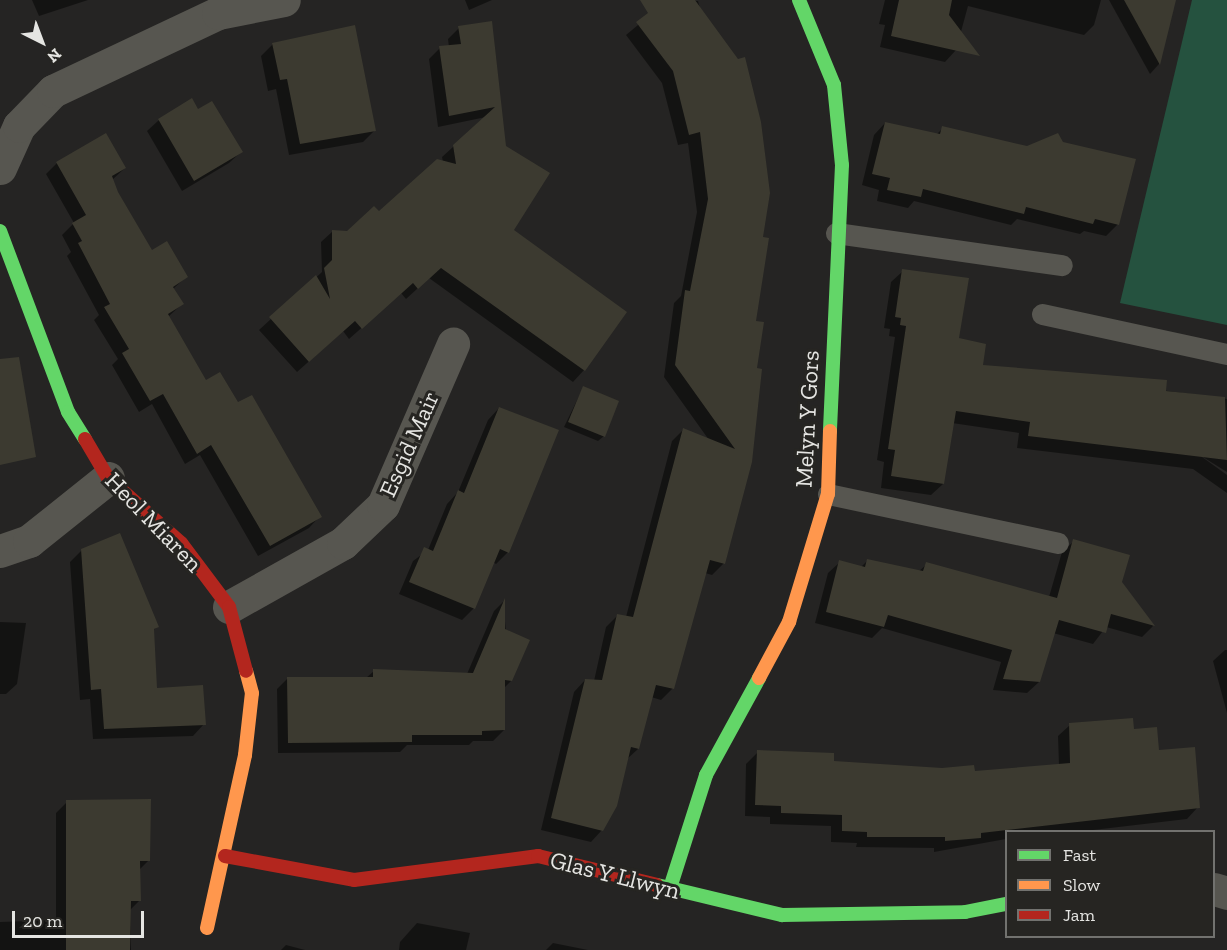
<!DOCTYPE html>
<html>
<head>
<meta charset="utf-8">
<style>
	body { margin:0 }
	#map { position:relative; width:1227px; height:950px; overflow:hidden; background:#252423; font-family:"Zilla Slab",serif }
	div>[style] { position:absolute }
	.green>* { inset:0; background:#25523f }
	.shadow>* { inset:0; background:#0007 }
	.building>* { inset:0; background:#3c3a30 }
	.lane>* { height:21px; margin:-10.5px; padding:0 10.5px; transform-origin:10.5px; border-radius:10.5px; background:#575650 }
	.street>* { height:33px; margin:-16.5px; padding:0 16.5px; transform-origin:16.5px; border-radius:16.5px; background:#575650 }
	.fast>* { height:14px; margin:-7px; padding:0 7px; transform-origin:7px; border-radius:7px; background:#63d668 }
	.slow>* { height:14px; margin:-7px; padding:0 7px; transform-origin:7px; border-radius:7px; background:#ff974d }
	.jam>* { height:14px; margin:-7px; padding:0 7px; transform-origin:7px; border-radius:7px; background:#b3261e }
	span { translate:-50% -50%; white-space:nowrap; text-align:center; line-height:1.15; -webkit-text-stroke:6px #262522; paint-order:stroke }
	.street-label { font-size:24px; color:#e5e5e2 }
	.legend { position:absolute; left:1005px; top:830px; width:210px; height:108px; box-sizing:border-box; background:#262522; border:2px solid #72726f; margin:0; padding:8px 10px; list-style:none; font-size:18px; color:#e5e5e2 }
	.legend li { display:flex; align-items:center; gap:12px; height:30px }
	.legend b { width:30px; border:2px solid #72726f }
	.north { position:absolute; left:12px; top:12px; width:60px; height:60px; -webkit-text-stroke:4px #262522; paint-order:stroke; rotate:138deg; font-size:16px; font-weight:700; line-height:24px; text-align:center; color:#e5e5e2 }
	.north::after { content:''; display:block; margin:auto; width:21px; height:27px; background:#e5e5e2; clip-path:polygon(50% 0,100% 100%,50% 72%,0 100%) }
	.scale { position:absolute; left:12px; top:911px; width:132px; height:27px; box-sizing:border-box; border:3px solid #e5e5e2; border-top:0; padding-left:8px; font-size:18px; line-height:21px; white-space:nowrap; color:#e5e5e2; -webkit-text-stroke:4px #262522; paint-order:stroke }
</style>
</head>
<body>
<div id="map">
	<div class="green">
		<div style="clip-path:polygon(1192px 0,1227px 0,1227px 325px,1120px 303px)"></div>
	</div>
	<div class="shadow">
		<div style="clip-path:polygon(32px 0,88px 0,39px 16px)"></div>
		<div style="clip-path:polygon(465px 0,492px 0,469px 10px)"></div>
		<div style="clip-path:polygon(645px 0,698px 1px,761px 238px,724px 563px,712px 575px,705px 573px,673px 688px,661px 700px,651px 697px,638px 749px,626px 760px,602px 830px,591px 842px,541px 830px,574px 692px,585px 680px,594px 681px,606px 627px,618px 615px,626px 617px,672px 441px,684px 429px,709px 440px,664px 377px,674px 303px,681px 296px,697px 212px,688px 143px,678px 145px,662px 83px,626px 35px,662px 5px)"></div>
		<div style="clip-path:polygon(885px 0,1101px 0,1094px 25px,1084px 35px,968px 6px,956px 50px,945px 62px,880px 47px,885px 25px,879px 24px)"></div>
		<div style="clip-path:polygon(1109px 0,1174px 0,1159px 64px,1150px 74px)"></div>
		<div style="clip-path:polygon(490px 23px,512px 231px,584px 370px,573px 382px,429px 278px,406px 299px,401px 293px,349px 339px,343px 331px,297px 372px,259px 330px,322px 272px,321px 242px,333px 231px,348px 233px,379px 213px,443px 162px,442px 157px,486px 117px,438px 127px,429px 59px,440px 48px,449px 47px,448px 39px,459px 28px)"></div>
		<div style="clip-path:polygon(273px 44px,375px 130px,363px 142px,289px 155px,276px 89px,268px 91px,261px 56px)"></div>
		<div style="clip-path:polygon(198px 111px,241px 152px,229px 163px,182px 191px,147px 131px,159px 120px)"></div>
		<div style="clip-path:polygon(885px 123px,936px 135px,943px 128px,1028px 148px,1118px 224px,1106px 236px,1084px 231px,1080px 234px,1017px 219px,1011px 225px,914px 201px,908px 208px,877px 201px,879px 190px,862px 185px,874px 135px)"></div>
		<div style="clip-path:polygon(57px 163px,125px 168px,112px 180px,117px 193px,152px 252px,186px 277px,173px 289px,182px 304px,168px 317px,206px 382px,238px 404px,320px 516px,309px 528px,258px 556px,200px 455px,185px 464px,152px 404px,139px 412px,112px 365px,118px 359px,94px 320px,99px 315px,67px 256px,71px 252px,62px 235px,74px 223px,46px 174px)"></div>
		<div style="clip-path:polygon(903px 271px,982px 366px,1227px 399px,1227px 472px,1198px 454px,1227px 475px,1227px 493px,1193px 469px,1017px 448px,1019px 433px,952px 423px,943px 484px,931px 495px,881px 488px,884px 462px,877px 460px,895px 337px,889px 336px,890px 329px,884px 328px,891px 282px)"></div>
		<div style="clip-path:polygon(583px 388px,604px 436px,598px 441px,564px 427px)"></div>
		<div style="clip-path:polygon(499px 408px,508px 552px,496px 564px,493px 562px,474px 608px,462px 620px,399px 594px,413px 561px,428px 550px,447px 504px,458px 492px,488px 420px)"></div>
		<div style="clip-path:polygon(1074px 541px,1121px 582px,1153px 626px,1142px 637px,1106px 627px,1093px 644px,1053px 633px,1039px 682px,1027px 693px,993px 690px,1001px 662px,882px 628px,872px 638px,815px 623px,828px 573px,840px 562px,861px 567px,867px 561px,918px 572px,927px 564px,1049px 597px,1062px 552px)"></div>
		<div style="clip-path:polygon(82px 550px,157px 627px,152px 631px,156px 689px,204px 724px,193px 736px,93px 739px,90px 699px,80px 700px,70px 562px)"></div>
		<div style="clip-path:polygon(503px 602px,511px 681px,504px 688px,504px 730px,493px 741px,473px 741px,469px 745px,407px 745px,400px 752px,278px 753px,277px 689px,288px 678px,366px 678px,374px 671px,467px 674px,494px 611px)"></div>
		<div style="clip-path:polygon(0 622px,26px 623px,17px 684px,6px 694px,0 694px)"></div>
		<div style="clip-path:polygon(1225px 650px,1227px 650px,1227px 713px,1213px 661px)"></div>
		<div style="clip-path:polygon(1070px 725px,1133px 731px,1158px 752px,1198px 807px,1187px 819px,1076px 832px,1006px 832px,1006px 839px,934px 852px,934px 848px,856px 847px,857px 843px,831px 842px,831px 826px,770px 824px,770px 817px,745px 816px,746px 764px,758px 752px,832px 762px,974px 773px,1059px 765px,1058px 736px)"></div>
		<div style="clip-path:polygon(67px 802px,149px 860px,139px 870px,139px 901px,130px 910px,131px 950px,0 950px,0 922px,56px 920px,56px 813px)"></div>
		<div style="clip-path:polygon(417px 923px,470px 933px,466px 950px,399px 950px,400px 942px)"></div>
		<div style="clip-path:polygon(553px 943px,588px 950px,546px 950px)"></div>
		<div style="clip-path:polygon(286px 945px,305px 950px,281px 950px)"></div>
	</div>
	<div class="building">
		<div style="clip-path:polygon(640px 0,695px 0,738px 59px,745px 57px,761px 122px,770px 193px,763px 237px,769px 238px,756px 321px,764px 322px,757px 368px,762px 369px,752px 462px,725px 564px,710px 560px,674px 689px,656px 685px,639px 749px,631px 747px,617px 806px,603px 831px,551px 818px,585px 679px,602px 680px,617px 614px,633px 617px,683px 428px,735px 449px,675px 365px,685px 290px,690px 291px,708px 199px,700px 132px,689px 135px,673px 71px,636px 22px,648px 13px)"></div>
		<div style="clip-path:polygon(899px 0,952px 0,949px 15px,980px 56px,891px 36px)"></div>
		<div style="clip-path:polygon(1124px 0,1176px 0,1160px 65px)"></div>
		<div style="clip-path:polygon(492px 21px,506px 146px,550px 173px,514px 230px,627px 312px,585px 371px,441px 268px,418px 289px,413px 283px,362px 329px,355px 321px,309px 362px,269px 317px,316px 275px,330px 299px,324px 268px,332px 260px,332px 230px,347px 231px,374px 206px,379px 211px,437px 159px,456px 164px,453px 145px,495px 107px,449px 116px,439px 46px,461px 44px,458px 26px)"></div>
		<div style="clip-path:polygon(355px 25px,376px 131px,300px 144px,287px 79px,280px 80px,272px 43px)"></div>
		<div style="clip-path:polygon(192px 98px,198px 109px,212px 101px,243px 152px,194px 181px,158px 119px)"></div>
		<div style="clip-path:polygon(885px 122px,940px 134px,942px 126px,1027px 146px,1058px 133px,1063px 142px,1136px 159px,1119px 225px,1095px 219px,1093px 224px,1026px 207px,1024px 214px,923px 189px,921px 197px,887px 190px,890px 178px,872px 174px)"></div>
		<div style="clip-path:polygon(106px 133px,126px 168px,112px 176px,118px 192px,152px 250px,167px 241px,188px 277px,173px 287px,184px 304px,168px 314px,206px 380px,220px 372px,238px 402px,252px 395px,322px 517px,270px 546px,211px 445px,197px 454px,163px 394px,150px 401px,122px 353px,129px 349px,104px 307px,110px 304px,78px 243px,82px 241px,72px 223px,86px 215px,56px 162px)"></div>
		<div style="clip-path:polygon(902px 269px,969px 278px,959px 338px,986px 344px,983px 365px,1167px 380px,1166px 391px,1225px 397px,1227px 460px,1028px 436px,1030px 422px,956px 411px,944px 484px,891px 476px,895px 450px,888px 449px,906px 326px,900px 325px,901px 318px,895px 317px)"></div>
		<div style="clip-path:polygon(19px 357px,36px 457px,0 465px,0 359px)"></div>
		<div style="clip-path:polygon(583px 386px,619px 401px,605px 437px,568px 422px)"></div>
		<div style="clip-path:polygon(499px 407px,559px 430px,509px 553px,500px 549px,475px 609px,409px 582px,424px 547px,433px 551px,458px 490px,464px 493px)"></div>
		<div style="clip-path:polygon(120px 533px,159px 627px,154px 629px,157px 688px,203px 685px,206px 725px,104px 729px,101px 689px,91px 690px,81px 549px)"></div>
		<div style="clip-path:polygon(1073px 539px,1130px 555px,1122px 582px,1155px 626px,1111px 614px,1106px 633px,1059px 620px,1040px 682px,1003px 679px,1012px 650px,888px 615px,884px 627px,826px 612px,839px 560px,865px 567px,867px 559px,923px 571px,926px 562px,1057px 598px)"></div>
		<div style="clip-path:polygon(505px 598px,505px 629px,530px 640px,512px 681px,505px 680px,505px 730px,482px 731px,482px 735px,412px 735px,412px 742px,288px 743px,287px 677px,373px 677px,373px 669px,473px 673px)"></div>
		<div style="clip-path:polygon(1133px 718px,1134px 729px,1157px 727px,1159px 750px,1195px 747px,1200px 808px,981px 833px,981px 838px,945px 841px,945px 837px,867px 837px,867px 832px,842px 831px,842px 815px,781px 813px,781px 806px,755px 805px,757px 750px,834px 753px,834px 761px,942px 768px,974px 765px,975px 771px,1070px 763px,1069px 723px)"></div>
		<div style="clip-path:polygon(151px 799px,150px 861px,140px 861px,141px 901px,131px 901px,130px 950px,66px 950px,66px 800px)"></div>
	</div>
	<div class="lane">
		<div style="left:836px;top:233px;width:228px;rotate:8.1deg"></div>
		<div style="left:1042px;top:314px;width:189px;rotate:12.2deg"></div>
		<div style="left:828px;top:494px;width:235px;rotate:12deg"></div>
	</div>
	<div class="street">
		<div style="left:0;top:168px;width:46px;rotate:-65.7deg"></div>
		<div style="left:19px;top:126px;width:49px;rotate:-45.8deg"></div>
		<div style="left:53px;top:91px;width:183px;rotate:-25.3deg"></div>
		<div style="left:218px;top:13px;width:67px;rotate:-11.1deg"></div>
		<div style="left:0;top:551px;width:31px;rotate:-19deg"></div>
		<div style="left:29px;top:541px;width:101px;rotate:-38.6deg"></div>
		<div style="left:229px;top:607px;width:131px;rotate:-29.3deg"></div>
		<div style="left:343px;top:543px;width:55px;rotate:-43.5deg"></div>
		<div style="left:383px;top:505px;width:176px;rotate:-66.5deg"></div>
		<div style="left:1214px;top:889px;width:14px;rotate:17deg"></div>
	</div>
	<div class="fast">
		<div style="left:799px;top:0;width:92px;rotate:67.6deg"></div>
		<div style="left:834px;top:85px;width:80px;rotate:84.3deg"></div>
		<div style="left:842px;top:165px;width:266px;rotate:92.6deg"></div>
		<div style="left:0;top:231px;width:193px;rotate:69.4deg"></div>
		<div style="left:68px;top:412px;width:32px;rotate:58deg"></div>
		<div style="left:657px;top:885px;width:129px;rotate:13.5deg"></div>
		<div style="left:782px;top:915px;width:183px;rotate:-0.9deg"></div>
		<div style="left:965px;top:912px;width:42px;rotate:-11deg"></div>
		<div style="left:670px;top:888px;width:119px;rotate:-72.3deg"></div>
		<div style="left:706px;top:775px;width:111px;rotate:-61.3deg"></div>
	</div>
	<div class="slow">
		<div style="left:759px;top:678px;width:64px;rotate:-61.8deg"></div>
		<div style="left:789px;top:622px;width:134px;rotate:-73.1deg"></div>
		<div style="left:828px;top:494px;width:63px;rotate:-88.2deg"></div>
		<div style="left:207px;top:928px;width:177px;rotate:-77.6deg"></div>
		<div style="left:245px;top:755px;width:62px;rotate:-83.6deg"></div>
		<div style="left:252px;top:693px;width:23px;rotate:-105deg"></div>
	</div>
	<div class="jam">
		<div style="left:85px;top:439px;width:45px;rotate:59.5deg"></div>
		<div style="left:108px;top:478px;width:98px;rotate:41.7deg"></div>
		<div style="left:181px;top:543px;width:80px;rotate:53.1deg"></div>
		<div style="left:229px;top:607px;width:66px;rotate:75.1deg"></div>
		<div style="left:225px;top:856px;width:131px;rotate:10.5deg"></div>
		<div style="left:354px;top:880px;width:186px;rotate:-7.4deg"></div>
		<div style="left:538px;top:856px;width:122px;rotate:13.7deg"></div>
	</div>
	<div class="street-label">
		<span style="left:807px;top:419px;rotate:-87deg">Melyn Y Gors</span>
		<span style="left:409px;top:444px;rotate:-66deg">Esgid Mair</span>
		<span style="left:154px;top:522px;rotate:46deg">Heol Miaren</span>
		<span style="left:615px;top:875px;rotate:14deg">Glas Y Llwyn</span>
	</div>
	<ul class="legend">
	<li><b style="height:8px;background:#63d668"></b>Fast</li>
	<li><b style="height:8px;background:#ff974d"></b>Slow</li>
	<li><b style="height:8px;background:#b3261e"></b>Jam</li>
	</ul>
	<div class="north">N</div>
	<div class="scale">20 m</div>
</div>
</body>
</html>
